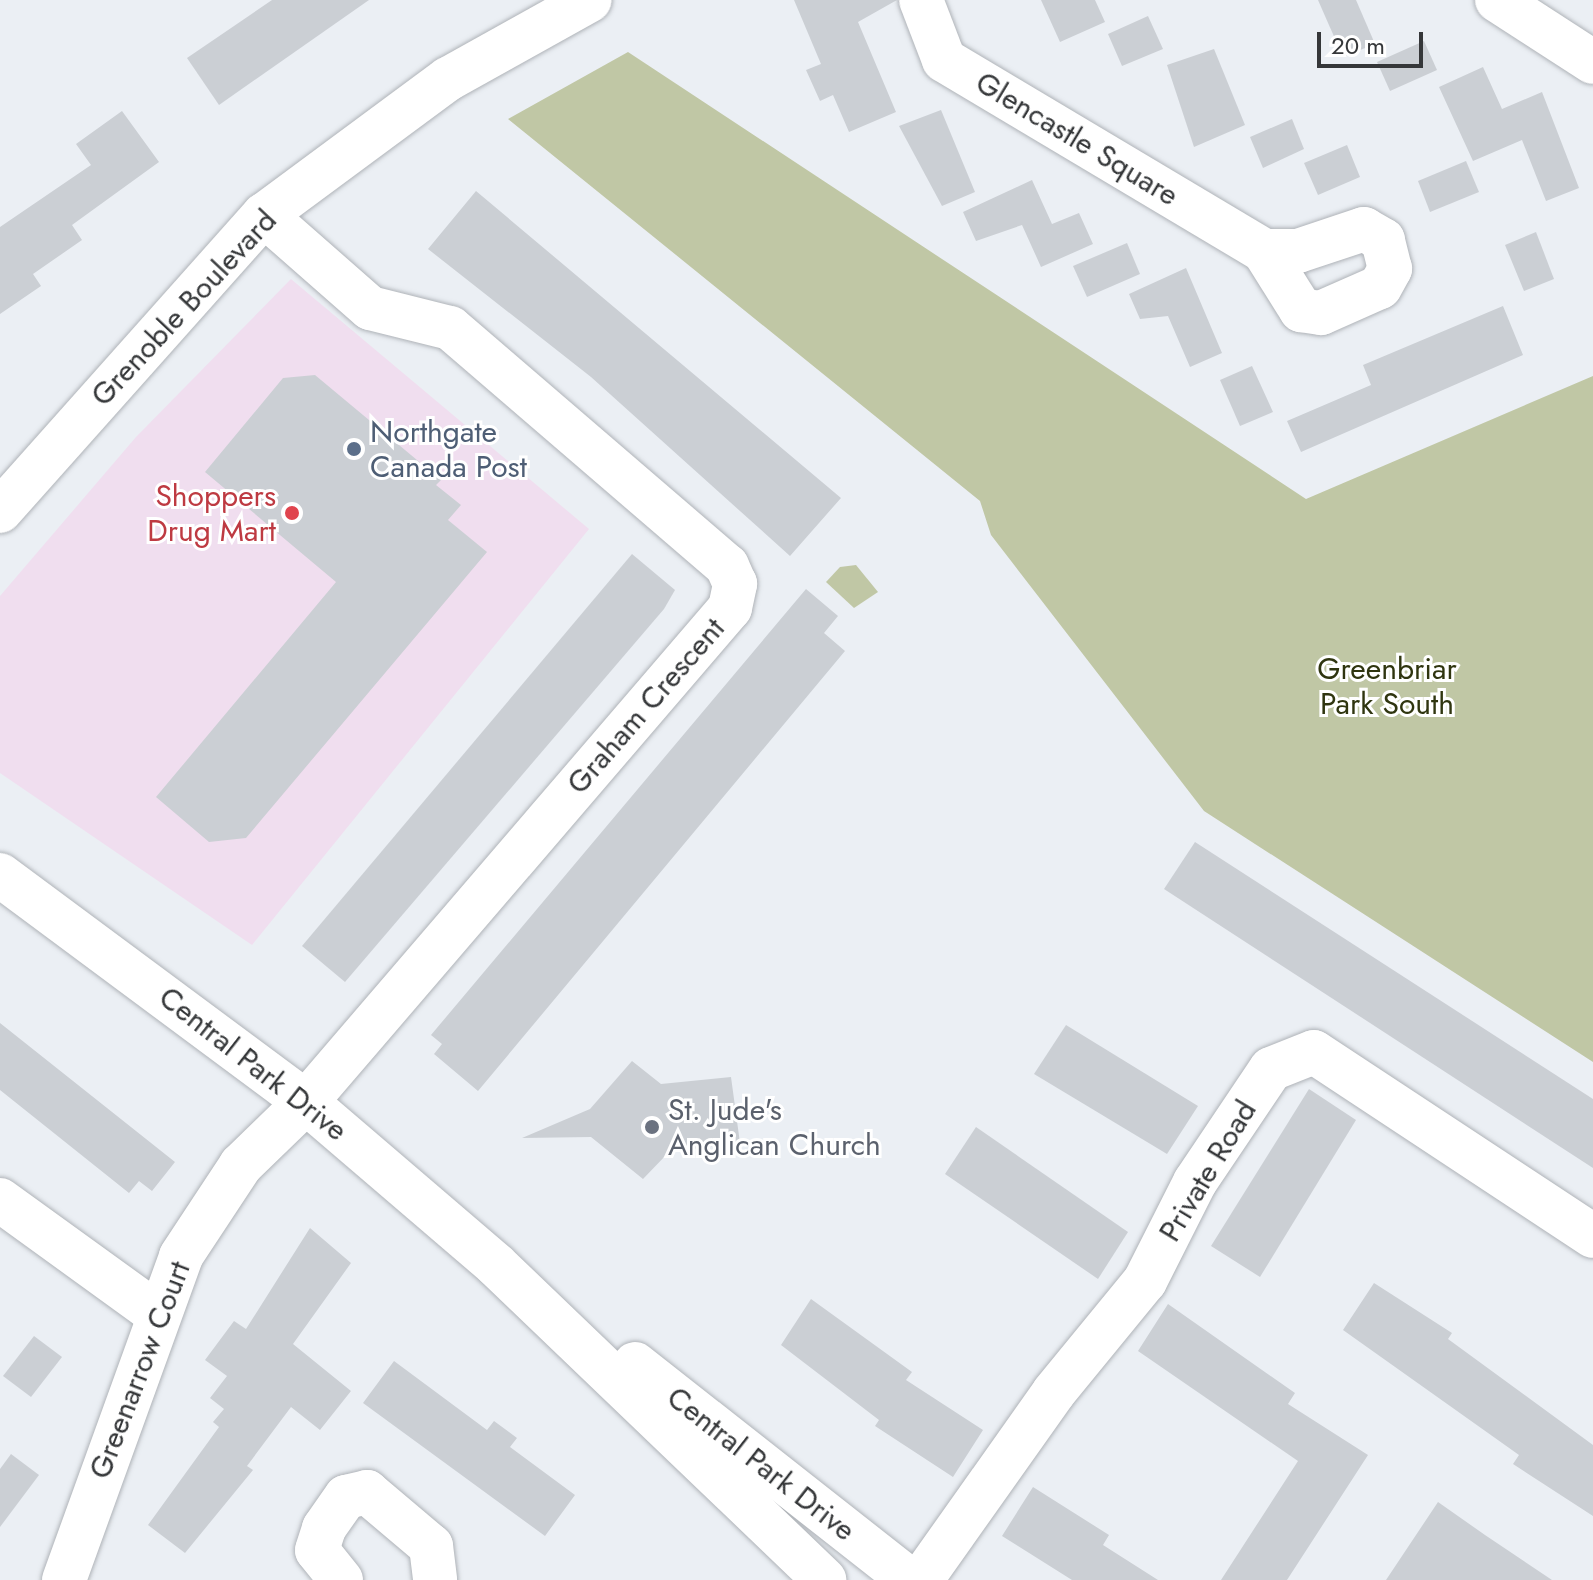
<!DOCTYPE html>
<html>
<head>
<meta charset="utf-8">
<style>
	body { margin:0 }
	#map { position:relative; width:1593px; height:1580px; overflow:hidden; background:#ebeff4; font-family:Jost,sans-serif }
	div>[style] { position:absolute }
	.commercial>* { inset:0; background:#f0deef }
	.green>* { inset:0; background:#c0c7a5 }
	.building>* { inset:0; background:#cbcfd4 }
	.roads { filter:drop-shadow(0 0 2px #afb3b8) drop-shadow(0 0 2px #afb3b8) }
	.minor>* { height:44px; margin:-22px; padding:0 22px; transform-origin:22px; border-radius:22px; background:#fff }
	.dots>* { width:22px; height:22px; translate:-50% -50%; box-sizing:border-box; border:4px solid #fff; border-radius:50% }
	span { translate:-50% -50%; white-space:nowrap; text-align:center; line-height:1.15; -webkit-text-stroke:6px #fff; paint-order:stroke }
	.street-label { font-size:30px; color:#353739 }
	.service-label { font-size:30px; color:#4e5e75 }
	.left { translate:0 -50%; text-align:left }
	.health-label { font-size:30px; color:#be3a42 }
	.right { translate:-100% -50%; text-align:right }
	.park-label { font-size:30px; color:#2f350f }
	.worship-label { font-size:30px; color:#5b616d }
	.scale { position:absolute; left:1317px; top:32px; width:106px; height:36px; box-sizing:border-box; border:4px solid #353739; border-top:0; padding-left:10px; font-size:24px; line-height:28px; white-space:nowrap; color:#353739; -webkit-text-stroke:6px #fff; paint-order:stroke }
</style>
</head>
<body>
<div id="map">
	<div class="commercial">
		<div style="clip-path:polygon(291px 279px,589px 529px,252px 945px,0 773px,0 596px,136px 437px)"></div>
	</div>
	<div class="green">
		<div style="clip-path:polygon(628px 52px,1306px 499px,1593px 376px,1593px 1062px,1204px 811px,991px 535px,980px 501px,508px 119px)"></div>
		<div style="clip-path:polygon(856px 565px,878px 592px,854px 608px,826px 582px,840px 567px)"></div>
	</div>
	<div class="building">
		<div style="clip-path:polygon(272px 0,369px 0,219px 105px,187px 58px)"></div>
		<div style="clip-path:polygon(794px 0,897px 0,858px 22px,896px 112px,849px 132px,833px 95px,820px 101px,806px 70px,821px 64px)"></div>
		<div style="clip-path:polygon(1041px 0,1095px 0,1105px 22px,1060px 42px)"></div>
		<div style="clip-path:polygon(1318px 0,1356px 0,1375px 44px,1343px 57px)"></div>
		<div style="clip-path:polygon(1148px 16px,1163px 49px,1122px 66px,1108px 34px)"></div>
		<div style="clip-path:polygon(1424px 41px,1437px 70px,1390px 91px,1377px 62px)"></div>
		<div style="clip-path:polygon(1214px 49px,1245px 125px,1194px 147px,1167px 65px)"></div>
		<div style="clip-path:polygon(1483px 67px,1502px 109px,1542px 92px,1579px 188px,1546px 201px,1522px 140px,1473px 161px,1439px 87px)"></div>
		<div style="clip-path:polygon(941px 110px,975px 192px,942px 206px,899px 126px)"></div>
		<div style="clip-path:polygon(122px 111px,159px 162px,72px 225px,82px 240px,33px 274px,41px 286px,0 314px,0 227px,91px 165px,76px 144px)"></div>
		<div style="clip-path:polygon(1292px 119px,1304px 149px,1263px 168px,1250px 137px)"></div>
		<div style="clip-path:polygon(1347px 145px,1360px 177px,1318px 195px,1304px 163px)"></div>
		<div style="clip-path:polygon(1466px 161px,1479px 192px,1430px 212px,1418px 181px)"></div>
		<div style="clip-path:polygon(1032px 180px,1052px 224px,1079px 213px,1093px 244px,1041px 267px,1022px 225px,976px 241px,963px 212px)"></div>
		<div style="clip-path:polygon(476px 191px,841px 498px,790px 556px,591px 377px,428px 249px)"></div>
		<div style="clip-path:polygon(1536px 232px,1554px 279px,1524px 291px,1505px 245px)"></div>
		<div style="clip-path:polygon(1127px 243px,1140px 274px,1087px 297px,1073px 266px)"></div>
		<div style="clip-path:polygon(1186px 268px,1222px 353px,1190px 367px,1168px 316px,1140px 319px,1129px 294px)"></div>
		<div style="clip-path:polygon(1503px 306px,1523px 355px,1301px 452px,1287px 421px,1371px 385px,1363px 365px)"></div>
		<div style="clip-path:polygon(1252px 366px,1273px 412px,1240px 426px,1220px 380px)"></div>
		<div style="clip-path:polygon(315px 375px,441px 480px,436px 485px,461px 505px,448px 520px,487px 552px,246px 838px,209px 842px,156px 797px,336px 582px,205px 472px,283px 378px)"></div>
		<div style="clip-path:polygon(632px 554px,675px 590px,664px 609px,345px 982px,302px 946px)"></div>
		<div style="clip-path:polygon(806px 589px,838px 616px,824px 633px,845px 651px,478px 1091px,434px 1054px,442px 1044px,431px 1035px)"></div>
		<div style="clip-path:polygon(1195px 842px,1593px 1099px,1593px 1168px,1164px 889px)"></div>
		<div style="clip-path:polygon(0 1023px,175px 1162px,152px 1191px,139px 1181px,129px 1193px,0 1090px)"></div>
		<div style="clip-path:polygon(1066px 1025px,1198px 1106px,1167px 1154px,1034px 1074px)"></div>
		<div style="clip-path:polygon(632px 1061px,661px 1084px,731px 1077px,740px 1143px,669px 1152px,643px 1179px,591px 1137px,522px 1138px,590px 1109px)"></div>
		<div style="clip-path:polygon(1309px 1089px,1356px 1120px,1260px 1277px,1211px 1246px)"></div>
		<div style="clip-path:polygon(976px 1127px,1128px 1232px,1098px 1279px,945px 1174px)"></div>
		<div style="clip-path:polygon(310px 1228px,351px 1263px,293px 1344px,351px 1391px,320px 1430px,291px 1407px,247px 1466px,253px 1470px,185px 1553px,148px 1525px,219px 1427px,213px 1422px,224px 1409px,210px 1398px,227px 1376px,205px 1360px,234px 1321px,246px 1329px)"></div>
		<div style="clip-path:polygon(1374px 1283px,1452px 1333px,1448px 1339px,1593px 1445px,1593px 1516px,1513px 1464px,1519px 1455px,1343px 1330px)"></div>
		<div style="clip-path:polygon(811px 1299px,912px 1372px,906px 1380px,983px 1430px,953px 1477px,875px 1426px,879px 1420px,781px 1345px)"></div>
		<div style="clip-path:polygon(1168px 1304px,1295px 1393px,1288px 1404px,1368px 1455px,1287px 1580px,1221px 1580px,1298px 1461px,1138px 1351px)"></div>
		<div style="clip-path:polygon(34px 1336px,62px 1357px,31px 1397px,3px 1376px)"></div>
		<div style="clip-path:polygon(394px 1361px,487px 1430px,494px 1421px,517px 1438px,510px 1447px,575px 1495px,545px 1536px,363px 1403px)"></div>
		<div style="clip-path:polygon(11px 1454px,39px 1475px,0 1527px,0 1469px)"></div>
		<div style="clip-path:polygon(1033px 1487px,1109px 1535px,1103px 1545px,1158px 1580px,1072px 1580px,1002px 1536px)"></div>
		<div style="clip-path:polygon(1438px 1502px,1485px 1535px,1552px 1580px,1386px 1580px)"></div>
	</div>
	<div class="roads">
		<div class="minor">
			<div style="left:921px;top:0;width:64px;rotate:69deg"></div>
			<div style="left:944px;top:60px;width:373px;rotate:30.8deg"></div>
			<div style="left:1264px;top:251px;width:70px;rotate:57.9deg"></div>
			<div style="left:1301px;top:310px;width:20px;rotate:9deg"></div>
			<div style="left:1321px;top:313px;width:64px;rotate:-23.8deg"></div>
			<div style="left:1380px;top:287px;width:21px;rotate:-61deg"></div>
			<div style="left:1390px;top:269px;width:30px;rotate:-104deg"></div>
			<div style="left:1383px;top:240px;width:22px;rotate:-150deg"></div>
			<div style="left:1364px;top:229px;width:70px;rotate:161.6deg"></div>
			<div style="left:1298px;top:251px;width:34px;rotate:180deg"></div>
			<div style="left:1497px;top:0;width:114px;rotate:32.9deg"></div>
			<div style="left:0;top:511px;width:397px;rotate:-48.3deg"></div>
			<div style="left:264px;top:215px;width:229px;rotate:-36.5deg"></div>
			<div style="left:448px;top:79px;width:162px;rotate:-29.1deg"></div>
			<div style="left:0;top:875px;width:381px;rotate:36.6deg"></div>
			<div style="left:306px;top:1102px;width:250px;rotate:40.6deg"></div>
			<div style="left:496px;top:1265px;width:455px;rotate:43.8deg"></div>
			<div style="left:0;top:1200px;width:193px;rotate:35.9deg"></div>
			<div style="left:635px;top:1364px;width:349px;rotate:38.2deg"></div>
			<div style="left:64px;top:1580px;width:344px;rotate:-70.1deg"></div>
			<div style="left:181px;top:1256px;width:109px;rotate:-56.6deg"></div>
			<div style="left:241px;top:1165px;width:91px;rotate:-44.1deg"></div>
			<div style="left:306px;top:1102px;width:651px;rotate:-49.36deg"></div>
			<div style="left:730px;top:608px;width:25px;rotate:-78deg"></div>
			<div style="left:735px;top:584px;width:20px;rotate:-114deg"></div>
			<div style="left:727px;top:566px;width:365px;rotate:-139.3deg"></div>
			<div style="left:450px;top:328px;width:82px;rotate:-166deg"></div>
			<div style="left:370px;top:308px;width:141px;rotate:-138.7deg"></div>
			<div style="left:341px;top:1580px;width:38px;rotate:-129deg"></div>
			<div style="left:317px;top:1550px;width:23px;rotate:-72deg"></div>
			<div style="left:324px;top:1528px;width:38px;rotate:-55deg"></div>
			<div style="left:346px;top:1497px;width:22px;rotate:-13deg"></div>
			<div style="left:367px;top:1492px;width:84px;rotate:40.2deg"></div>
			<div style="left:431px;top:1546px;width:34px;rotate:83deg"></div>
			<div style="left:921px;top:1580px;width:230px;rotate:-54.7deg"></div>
			<div style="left:1054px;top:1392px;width:144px;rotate:-50.7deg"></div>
			<div style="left:1145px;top:1281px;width:111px;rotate:-63.2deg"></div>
			<div style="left:1195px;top:1182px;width:136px;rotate:-56.1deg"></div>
			<div style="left:1271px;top:1069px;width:46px;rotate:-21.6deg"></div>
			<div style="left:1314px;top:1052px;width:334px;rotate:33.4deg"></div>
		</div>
	</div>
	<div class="dots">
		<div style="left:354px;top:449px;background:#5c6f8a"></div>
		<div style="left:292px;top:513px;background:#e0444e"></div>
		<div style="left:652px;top:1127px;background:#6b7280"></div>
	</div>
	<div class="street-label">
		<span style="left:1077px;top:139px;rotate:31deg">Glencastle Square</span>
		<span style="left:184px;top:308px;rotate:-47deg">Grenoble Boulevard</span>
		<span style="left:646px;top:706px;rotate:-49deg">Graham Crescent</span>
		<span style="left:253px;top:1064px;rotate:38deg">Central Park Drive</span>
		<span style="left:1208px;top:1171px;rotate:-59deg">Private Road</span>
		<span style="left:140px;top:1370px;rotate:-69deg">Greenarrow Court</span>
		<span style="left:761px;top:1464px;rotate:38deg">Central Park Drive</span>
	</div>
	<div class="service-label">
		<span class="left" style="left:370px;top:449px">Northgate<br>Canada Post</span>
	</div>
	<div class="health-label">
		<span class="right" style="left:276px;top:513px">Shoppers<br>Drug Mart</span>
	</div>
	<div class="park-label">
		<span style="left:1387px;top:686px">Greenbriar<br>Park South</span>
	</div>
	<div class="worship-label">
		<span class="left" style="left:668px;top:1127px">St. Jude's<br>Anglican Church</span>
	</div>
	<div class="scale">20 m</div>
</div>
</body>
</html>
